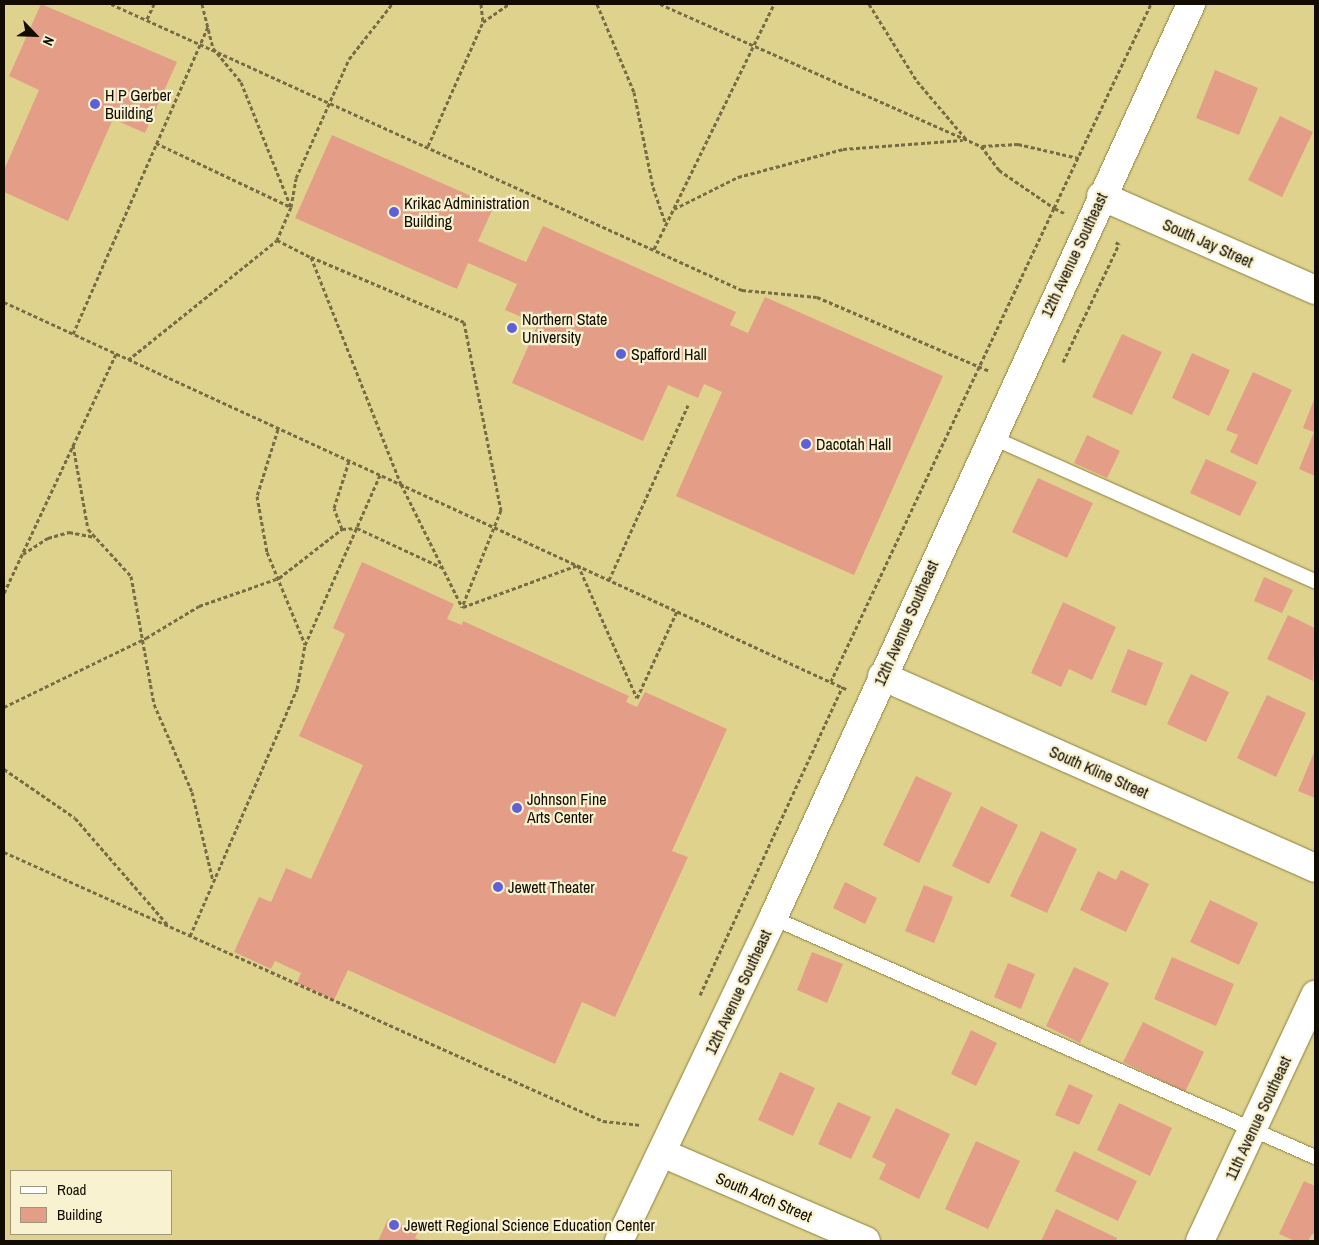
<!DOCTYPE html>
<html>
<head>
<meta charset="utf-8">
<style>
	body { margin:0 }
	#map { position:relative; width:1319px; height:1245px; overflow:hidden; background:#dfd28d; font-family:"Archivo Narrow",sans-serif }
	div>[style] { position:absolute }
	.building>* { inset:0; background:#e49e88 }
	.path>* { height:3px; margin-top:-1.5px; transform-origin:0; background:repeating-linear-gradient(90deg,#766d45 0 4px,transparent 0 6.5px) }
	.roads { filter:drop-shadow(0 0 1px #8d803c) drop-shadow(0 0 1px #8d803c) }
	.lane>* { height:14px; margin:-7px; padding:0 7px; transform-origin:7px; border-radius:7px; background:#fff }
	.street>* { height:28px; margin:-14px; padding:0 14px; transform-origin:14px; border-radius:14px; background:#fff }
	.secondary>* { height:28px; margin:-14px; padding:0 14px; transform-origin:14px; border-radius:14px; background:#fff }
	.dots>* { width:14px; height:14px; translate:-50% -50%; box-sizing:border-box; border:2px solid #f9f2d0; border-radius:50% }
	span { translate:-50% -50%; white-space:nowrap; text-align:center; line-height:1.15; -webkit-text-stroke:4.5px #f9f2d0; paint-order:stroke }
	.poi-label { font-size:16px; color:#120c00 }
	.left { translate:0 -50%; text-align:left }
	.street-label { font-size:16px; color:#120c00 }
	.frame { position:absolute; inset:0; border:5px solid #120c00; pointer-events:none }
	.legend { position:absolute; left:10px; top:1170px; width:162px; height:65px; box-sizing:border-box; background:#f9f2d0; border:1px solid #9d967d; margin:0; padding:6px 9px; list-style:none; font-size:15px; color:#120c00 }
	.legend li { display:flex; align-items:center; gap:10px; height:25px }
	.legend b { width:25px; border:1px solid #9d967d }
	.north { position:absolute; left:10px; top:10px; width:50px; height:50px; -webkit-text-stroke:4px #f9f2d0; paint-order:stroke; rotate:114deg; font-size:14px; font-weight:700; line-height:20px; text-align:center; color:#120c00 }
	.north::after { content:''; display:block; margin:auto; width:18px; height:22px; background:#120c00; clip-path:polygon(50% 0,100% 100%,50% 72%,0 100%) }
</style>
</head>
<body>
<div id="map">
	<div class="building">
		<div style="clip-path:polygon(41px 4px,177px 62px,145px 133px,113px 119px,68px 221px,4px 192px,4px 170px,39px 90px,9px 76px)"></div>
		<div style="clip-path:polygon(1215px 70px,1258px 88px,1239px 135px,1196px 118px)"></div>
		<div style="clip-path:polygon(1280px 116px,1313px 132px,1282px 197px,1248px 180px)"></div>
		<div style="clip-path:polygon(332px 135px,494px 206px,478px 241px,526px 262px,543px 226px,736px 312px,730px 325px,748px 333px,765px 297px,943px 376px,854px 575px,676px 496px,722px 392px,704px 384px,698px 398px,668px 385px,643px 441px,512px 383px,538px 324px,505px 310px,517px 284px,468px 263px,457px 289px,295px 218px)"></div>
		<div style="clip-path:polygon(1122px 334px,1162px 352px,1132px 415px,1092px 397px)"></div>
		<div style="clip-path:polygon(1192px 353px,1230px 370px,1209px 416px,1172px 398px)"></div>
		<div style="clip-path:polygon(1253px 372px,1292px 390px,1257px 465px,1230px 452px,1238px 435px,1226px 430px)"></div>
		<div style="clip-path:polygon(1315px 397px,1315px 476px,1299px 469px,1314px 432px,1303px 428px)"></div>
		<div style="clip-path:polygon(1087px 435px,1120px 451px,1107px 478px,1074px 463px)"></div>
		<div style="clip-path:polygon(1206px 459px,1257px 482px,1240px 516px,1190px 493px)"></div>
		<div style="clip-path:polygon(1038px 478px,1093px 503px,1067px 558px,1012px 532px)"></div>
		<div style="clip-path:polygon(362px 562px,454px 604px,447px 619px,462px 625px,463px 621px,629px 696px,626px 702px,637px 707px,645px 692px,727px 729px,672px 851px,688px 857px,615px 1017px,582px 1002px,555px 1064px,348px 970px,334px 1000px,297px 983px,301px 973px,275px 961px,271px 969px,234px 952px,259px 897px,271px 902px,286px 868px,311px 879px,363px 765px,299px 736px,345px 634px,333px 628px)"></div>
		<div style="clip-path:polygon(1264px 577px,1293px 590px,1282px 613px,1254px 601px)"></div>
		<div style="clip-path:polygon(1063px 602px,1116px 627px,1092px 680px,1069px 669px,1061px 687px,1031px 673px)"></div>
		<div style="clip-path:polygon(1288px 615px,1315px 628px,1313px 681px,1267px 659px)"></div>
		<div style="clip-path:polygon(1128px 649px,1163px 663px,1146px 706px,1111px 692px)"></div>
		<div style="clip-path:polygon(1191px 674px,1229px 692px,1206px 742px,1167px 724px)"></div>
		<div style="clip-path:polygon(1267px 695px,1306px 713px,1276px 777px,1237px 758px)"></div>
		<div style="clip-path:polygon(1315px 750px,1315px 798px,1298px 791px)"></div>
		<div style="clip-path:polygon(916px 776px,952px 793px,919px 863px,883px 845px)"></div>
		<div style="clip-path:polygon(981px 806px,1018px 825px,989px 884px,952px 866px)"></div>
		<div style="clip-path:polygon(1041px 831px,1077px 849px,1047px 913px,1010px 896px)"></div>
		<div style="clip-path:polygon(1121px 870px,1149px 884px,1126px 932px,1080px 910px,1098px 871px,1116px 880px)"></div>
		<div style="clip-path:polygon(845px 882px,877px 898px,865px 924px,833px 908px)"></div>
		<div style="clip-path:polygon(924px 885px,953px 897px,934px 943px,905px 931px)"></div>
		<div style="clip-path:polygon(1210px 900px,1258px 923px,1239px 965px,1190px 942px)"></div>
		<div style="clip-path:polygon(812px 952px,843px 964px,827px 1003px,797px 990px)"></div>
		<div style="clip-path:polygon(1172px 957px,1234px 984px,1216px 1026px,1154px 999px)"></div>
		<div style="clip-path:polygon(1008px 963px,1035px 974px,1021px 1009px,994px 997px)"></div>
		<div style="clip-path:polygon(1074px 967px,1109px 983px,1080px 1043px,1046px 1026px)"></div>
		<div style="clip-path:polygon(1143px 1022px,1204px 1052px,1185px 1092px,1123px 1062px)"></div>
		<div style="clip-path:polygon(971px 1030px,997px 1043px,976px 1086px,951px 1074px)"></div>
		<div style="clip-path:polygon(780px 1072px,815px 1088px,793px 1136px,758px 1120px)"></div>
		<div style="clip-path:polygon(1069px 1084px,1093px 1095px,1079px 1125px,1055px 1115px)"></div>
		<div style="clip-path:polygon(838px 1102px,871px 1117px,851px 1159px,818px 1144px)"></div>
		<div style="clip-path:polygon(1119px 1103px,1172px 1128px,1150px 1176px,1097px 1150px)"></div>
		<div style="clip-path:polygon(896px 1108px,950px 1134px,919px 1199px,879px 1179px,886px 1164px,872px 1157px)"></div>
		<div style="clip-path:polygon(976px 1141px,1020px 1161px,988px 1229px,945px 1209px)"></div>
		<div style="clip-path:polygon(1074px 1151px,1137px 1181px,1118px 1221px,1055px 1191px)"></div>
		<div style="clip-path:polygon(1304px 1181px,1315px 1186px,1315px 1235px,1312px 1234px,1308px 1241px,1295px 1241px,1279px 1234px)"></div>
		<div style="clip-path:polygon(1056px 1209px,1117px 1238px,1116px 1241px,1041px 1241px)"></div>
		<div style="clip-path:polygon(388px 1219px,418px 1232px,415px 1238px,422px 1241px,378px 1241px)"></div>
	</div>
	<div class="path">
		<div style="left:111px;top:4px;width:693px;rotate:24.38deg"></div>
		<div style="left:742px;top:290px;width:75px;rotate:5.3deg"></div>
		<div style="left:817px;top:297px;width:188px;rotate:23.2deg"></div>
		<div style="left:202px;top:4px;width:45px;rotate:76deg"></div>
		<div style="left:213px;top:48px;width:44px;rotate:50.5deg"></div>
		<div style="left:241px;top:82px;width:135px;rotate:68.2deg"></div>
		<div style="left:291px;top:207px;width:36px;rotate:113deg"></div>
		<div style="left:277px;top:240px;width:38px;rotate:27deg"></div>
		<div style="left:311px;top:257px;width:244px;rotate:68.4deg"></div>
		<div style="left:401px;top:484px;width:137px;rotate:63.6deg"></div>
		<div style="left:481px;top:4px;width:18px;rotate:84deg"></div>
		<div style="left:597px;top:4px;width:95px;rotate:67.2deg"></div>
		<div style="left:634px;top:92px;width:97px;rotate:78.7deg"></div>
		<div style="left:653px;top:187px;width:39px;rotate:71deg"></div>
		<div style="left:660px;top:4px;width:351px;rotate:23.9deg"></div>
		<div style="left:981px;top:146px;width:30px;rotate:53deg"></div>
		<div style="left:999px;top:170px;width:67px;rotate:34.6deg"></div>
		<div style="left:1054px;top:208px;width:523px;rotate:115.24deg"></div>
		<div style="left:869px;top:4px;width:91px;rotate:58.1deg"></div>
		<div style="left:917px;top:81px;width:76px;rotate:49.8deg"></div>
		<div style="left:147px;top:19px;width:17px;rotate:-65deg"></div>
		<div style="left:156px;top:143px;width:149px;rotate:25.4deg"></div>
		<div style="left:291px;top:207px;width:29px;rotate:-80deg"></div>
		<div style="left:296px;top:178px;width:130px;rotate:-66deg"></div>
		<div style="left:349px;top:59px;width:70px;rotate:-52deg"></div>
		<div style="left:428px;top:146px;width:136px;rotate:-66.1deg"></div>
		<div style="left:483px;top:22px;width:32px;rotate:-35deg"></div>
		<div style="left:982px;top:146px;width:36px;rotate:-3deg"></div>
		<div style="left:1018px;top:144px;width:62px;rotate:13.1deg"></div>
		<div style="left:674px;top:209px;width:72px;rotate:-26.6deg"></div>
		<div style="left:738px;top:177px;width:109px;rotate:-14.9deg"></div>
		<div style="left:843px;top:149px;width:120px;rotate:-4.3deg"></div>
		<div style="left:1064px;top:213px;width:11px;rotate:-153deg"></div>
		<div style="left:1054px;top:208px;width:226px;rotate:-64.6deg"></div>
		<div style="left:654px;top:249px;width:273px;rotate:-63.9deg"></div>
		<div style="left:311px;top:257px;width:166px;rotate:23deg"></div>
		<div style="left:464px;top:322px;width:192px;rotate:78.9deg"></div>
		<div style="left:501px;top:510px;width:105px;rotate:111.9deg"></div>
		<div style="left:4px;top:302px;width:927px;rotate:24.68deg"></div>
		<div style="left:73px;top:334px;width:336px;rotate:-66.3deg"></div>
		<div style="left:128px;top:360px;width:191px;rotate:-38.8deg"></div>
		<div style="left:1063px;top:362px;width:131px;rotate:-64.6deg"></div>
		<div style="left:1119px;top:244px;width:4px;rotate:-153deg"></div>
		<div style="left:278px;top:429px;width:70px;rotate:107.4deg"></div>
		<div style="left:257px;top:496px;width:57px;rotate:79.9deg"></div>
		<div style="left:267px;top:552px;width:100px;rotate:67.6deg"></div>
		<div style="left:73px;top:445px;width:85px;rotate:79.9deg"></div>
		<div style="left:88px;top:529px;width:64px;rotate:47.5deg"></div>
		<div style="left:131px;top:576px;width:130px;rotate:79.8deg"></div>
		<div style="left:154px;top:704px;width:96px;rotate:66.6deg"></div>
		<div style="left:192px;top:792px;width:91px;rotate:76.7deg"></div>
		<div style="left:342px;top:529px;width:22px;rotate:-111deg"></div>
		<div style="left:334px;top:508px;width:49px;rotate:-72.3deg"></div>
		<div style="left:23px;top:554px;width:30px;rotate:-33deg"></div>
		<div style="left:48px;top:538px;width:22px;rotate:-16deg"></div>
		<div style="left:69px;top:532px;width:26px;rotate:11deg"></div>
		<div style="left:609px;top:580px;width:192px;rotate:-65.7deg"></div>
		<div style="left:4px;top:593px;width:264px;rotate:-64.9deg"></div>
		<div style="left:463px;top:607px;width:122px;rotate:-20.1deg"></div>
		<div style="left:578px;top:565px;width:145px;rotate:66.1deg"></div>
		<div style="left:637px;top:698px;width:96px;rotate:-65.3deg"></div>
		<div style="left:4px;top:707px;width:158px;rotate:-25.9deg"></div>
		<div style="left:146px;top:638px;width:62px;rotate:-31.1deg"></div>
		<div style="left:199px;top:606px;width:85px;rotate:-19.3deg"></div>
		<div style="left:279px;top:578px;width:80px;rotate:-37.9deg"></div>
		<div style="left:342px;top:529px;width:15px;rotate:-4deg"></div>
		<div style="left:357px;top:528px;width:93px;rotate:24.9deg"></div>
		<div style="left:4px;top:769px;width:86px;rotate:34.6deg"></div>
		<div style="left:75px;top:818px;width:142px;rotate:49deg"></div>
		<div style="left:4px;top:852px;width:657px;rotate:24.18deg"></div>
		<div style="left:603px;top:1121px;width:37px;rotate:6deg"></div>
		<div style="left:190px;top:936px;width:269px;rotate:-66.6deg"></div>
		<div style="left:297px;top:689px;width:45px;rotate:-79.7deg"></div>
		<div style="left:305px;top:645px;width:186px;rotate:-66.2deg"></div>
		<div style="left:700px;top:995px;width:340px;rotate:-65.2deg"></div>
	</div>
	<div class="roads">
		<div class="lane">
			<div style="left:991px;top:437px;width:355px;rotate:24deg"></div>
			<div style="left:773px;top:918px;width:592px;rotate:23.8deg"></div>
		</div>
		<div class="street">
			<div style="left:1101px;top:196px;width:234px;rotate:23.7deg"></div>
			<div style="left:662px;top:1153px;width:222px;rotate:23.3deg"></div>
			<div style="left:1200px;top:1241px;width:272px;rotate:-64.9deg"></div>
		</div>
		<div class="secondary">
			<div style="left:882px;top:676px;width:474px;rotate:23.9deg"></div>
			<div style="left:619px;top:1241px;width:358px;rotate:-64.5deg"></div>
			<div style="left:773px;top:918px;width:1005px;rotate:-65.42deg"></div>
		</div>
	</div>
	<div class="dots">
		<div style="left:95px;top:104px;background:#5e60d8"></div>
		<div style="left:394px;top:212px;background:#5e60d8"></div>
		<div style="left:512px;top:328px;background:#5e60d8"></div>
		<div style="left:621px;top:354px;background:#5e60d8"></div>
		<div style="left:806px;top:444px;background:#5e60d8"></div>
		<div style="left:517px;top:808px;background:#5e60d8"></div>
		<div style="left:498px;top:887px;background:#5e60d8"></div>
		<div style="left:394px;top:1225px;background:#5e60d8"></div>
	</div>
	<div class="poi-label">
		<span class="left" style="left:105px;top:104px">H P Gerber<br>Building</span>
		<span class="left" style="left:404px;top:212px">Krikac Administration<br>Building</span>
		<span class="left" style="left:522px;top:328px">Northern State<br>University</span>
		<span class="left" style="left:631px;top:354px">Spafford Hall</span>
		<span class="left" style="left:816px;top:444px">Dacotah Hall</span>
		<span class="left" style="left:527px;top:808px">Johnson Fine<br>Arts Center</span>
		<span class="left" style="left:508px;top:887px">Jewett Theater</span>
		<span class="left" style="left:404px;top:1225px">Jewett Regional Science Education Center</span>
	</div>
	<div class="street-label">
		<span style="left:1208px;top:243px;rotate:24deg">South Jay Street</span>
		<span style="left:1074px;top:255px;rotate:-65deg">12th Avenue Southeast</span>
		<span style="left:906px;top:623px;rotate:-66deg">12th Avenue Southeast</span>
		<span style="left:1099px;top:772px;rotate:24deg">South Kline Street</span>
		<span style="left:738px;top:992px;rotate:-65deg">12th Avenue Southeast</span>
		<span style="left:1258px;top:1118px;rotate:-65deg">11th Avenue Southeast</span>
		<span style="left:764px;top:1197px;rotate:23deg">South Arch Street</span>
	</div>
	<div class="frame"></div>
	<ul class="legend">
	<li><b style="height:6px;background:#fff"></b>Road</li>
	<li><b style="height:14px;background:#e49e88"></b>Building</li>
	</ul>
	<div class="north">N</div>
</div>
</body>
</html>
